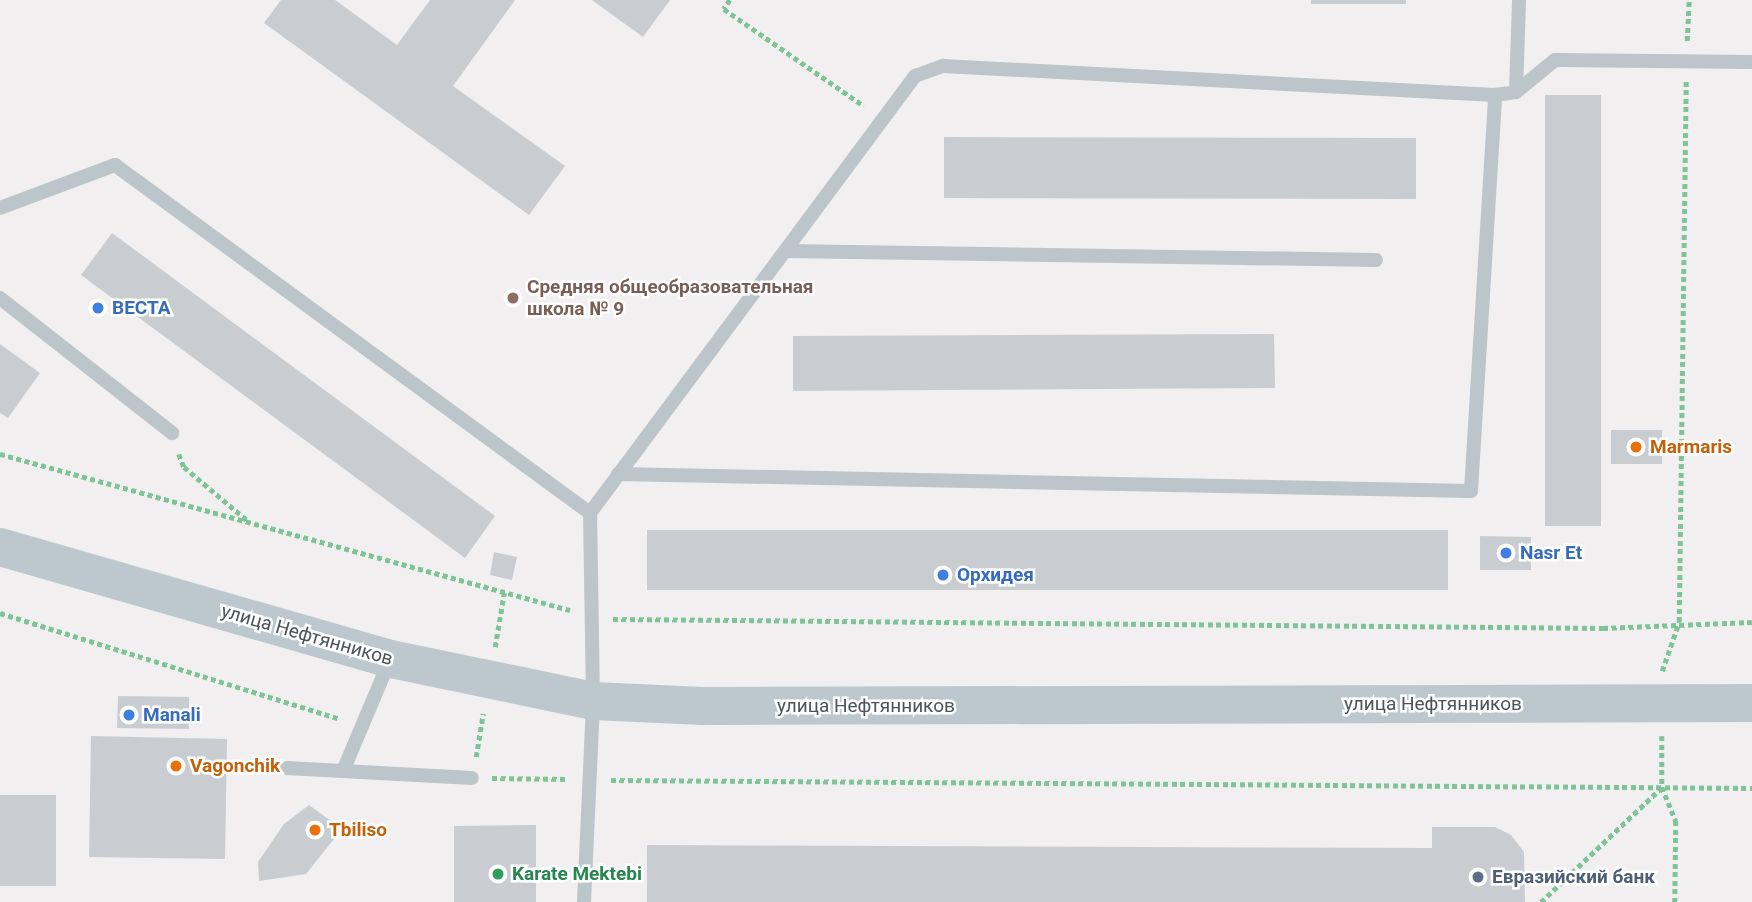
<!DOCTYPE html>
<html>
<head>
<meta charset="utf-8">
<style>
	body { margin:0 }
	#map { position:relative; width:1752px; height:902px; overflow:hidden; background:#f1efef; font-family:Roboto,sans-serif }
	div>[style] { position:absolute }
	.building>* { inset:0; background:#c9cdd1 }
	.path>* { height:4.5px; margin-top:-2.25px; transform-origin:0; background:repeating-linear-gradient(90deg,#7ec497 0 5px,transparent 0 8.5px) }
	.lane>* { height:14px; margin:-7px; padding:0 7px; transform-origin:7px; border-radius:7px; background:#bcc5ca }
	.secondary>* { height:38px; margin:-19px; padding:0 19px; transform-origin:19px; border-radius:19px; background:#bdc8ce }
	.dots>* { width:19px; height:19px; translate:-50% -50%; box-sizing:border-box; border:4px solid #fff; border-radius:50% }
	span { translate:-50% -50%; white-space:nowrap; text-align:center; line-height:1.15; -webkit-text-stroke:5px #fff; paint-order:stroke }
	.education-label { font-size:19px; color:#785e54; font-weight:700 }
	.left { translate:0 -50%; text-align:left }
	.shop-label { font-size:19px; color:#366cbe; font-weight:700 }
	.food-label { font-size:19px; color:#c56008; font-weight:700 }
	.street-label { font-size:19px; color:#49545a }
	.leisure-label { font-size:19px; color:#27864d; font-weight:700 }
	.service-label { font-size:19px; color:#4e5e75; font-weight:700 }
</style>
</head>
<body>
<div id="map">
	<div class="building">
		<div style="clip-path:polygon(281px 0,335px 0,397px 45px,430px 0,515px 0,453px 86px,565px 166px,529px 215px,264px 23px)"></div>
		<div style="clip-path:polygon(592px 0,670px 0,643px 37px)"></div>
		<div style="clip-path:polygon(1311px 0,1406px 0,1406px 4px,1311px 4px)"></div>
		<div style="clip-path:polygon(1545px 95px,1601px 95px,1601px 526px,1545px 526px)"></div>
		<div style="clip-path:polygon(944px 137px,1416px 138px,1416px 199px,944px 198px)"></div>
		<div style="clip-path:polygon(112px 233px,495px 516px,465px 558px,81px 275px)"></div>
		<div style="clip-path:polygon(1274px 334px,1275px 388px,793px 391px,793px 336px)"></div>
		<div style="clip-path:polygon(0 344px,40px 373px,8px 418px,0 413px)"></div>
		<div style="clip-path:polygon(1611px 430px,1662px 430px,1662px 464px,1611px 464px)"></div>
		<div style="clip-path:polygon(647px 530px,1448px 530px,1448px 590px,647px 590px)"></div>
		<div style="clip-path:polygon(1480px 536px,1531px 537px,1531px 570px,1480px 570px)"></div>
		<div style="clip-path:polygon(494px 552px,517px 557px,512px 580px,490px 575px)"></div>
		<div style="clip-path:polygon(118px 696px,189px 697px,189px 729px,117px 728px)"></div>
		<div style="clip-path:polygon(91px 736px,227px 739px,225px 859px,89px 857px)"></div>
		<div style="clip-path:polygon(0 795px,56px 795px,56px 886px,0 886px)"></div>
		<div style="clip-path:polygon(309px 805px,342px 829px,306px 874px,259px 881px,258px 862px,284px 824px)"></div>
		<div style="clip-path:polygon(536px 825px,536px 902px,454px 902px,454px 826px)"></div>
		<div style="clip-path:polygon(1432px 827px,1495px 827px,1511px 835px,1524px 852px,1525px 902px,647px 902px,647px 845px,1432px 848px)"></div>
	</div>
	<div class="path">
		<div style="left:730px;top:0;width:11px;rotate:124deg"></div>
		<div style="left:724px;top:9px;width:170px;rotate:34.7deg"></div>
		<div style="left:1687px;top:41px;width:41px;rotate:-87.2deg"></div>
		<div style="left:0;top:454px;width:591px;rotate:15.31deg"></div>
		<div style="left:179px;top:454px;width:14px;rotate:69deg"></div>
		<div style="left:184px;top:467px;width:82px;rotate:40.1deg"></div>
		<div style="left:0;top:613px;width:356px;rotate:17.3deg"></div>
		<div style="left:613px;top:619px;width:990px;rotate:0.52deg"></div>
		<div style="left:1603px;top:628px;width:149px;rotate:-2.3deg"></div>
		<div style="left:495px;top:647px;width:55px;rotate:-80.5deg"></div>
		<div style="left:1662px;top:671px;width:52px;rotate:-70.9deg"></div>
		<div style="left:1679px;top:622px;width:541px;rotate:-89.26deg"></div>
		<div style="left:1662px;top:736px;width:51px;rotate:90deg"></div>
		<div style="left:1662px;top:787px;width:37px;rotate:68deg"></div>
		<div style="left:1676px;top:821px;width:81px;rotate:90.7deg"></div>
		<div style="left:476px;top:757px;width:44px;rotate:-80.8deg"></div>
		<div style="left:492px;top:778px;width:75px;rotate:0.8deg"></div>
		<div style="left:611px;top:780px;width:1141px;rotate:0.4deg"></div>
		<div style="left:1541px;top:902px;width:166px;rotate:-43.5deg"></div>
	</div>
	<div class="lane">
		<div style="left:1516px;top:92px;width:50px;rotate:-39.4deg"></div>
		<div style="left:1555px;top:60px;width:197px;rotate:0.6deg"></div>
		<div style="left:0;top:208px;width:123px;rotate:-20.5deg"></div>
		<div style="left:115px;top:165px;width:589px;rotate:36.23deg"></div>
		<div style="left:785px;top:251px;width:591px;rotate:0.87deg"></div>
		<div style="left:0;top:298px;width:219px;rotate:38.1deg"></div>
		<div style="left:618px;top:474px;width:853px;rotate:1.14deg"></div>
		<div style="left:1471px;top:491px;width:397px;rotate:-86.5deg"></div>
		<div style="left:287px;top:768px;width:185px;rotate:3.1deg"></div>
		<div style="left:343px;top:771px;width:121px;rotate:-67.1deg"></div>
		<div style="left:584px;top:902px;width:201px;rotate:-87.4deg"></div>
		<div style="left:593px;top:701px;width:188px;rotate:-90.9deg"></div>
		<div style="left:590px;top:513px;width:545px;rotate:-53.36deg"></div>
		<div style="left:915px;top:76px;width:30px;rotate:-20deg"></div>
		<div style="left:943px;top:66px;width:553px;rotate:3.01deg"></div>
		<div style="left:1495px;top:95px;width:21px;rotate:-8deg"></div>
		<div style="left:1516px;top:92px;width:92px;rotate:-88.1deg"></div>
	</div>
	<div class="secondary">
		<div style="left:0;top:547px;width:407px;rotate:16deg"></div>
		<div style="left:391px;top:659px;width:206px;rotate:11.7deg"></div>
		<div style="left:593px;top:701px;width:110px;rotate:2.6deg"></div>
		<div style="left:703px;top:706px;width:1049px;rotate:-0.16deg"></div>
	</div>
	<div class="dots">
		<div style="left:513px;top:298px;background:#8d6e63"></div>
		<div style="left:98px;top:308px;background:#3f7fe0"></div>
		<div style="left:1636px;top:447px;background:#e8710a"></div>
		<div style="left:1506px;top:553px;background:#3f7fe0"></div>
		<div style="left:943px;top:575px;background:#3f7fe0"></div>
		<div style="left:129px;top:715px;background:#3f7fe0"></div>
		<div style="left:176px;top:766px;background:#e8710a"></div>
		<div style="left:315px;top:830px;background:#e8710a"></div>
		<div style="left:498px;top:874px;background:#2e9e5b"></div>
		<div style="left:1478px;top:877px;background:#5c6f8a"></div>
	</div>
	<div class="education-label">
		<span class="left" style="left:527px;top:298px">Средняя общеобразовательная<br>школа № 9</span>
	</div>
	<div class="shop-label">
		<span class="left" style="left:112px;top:308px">ВЕСТА</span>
		<span class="left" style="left:1520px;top:553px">Nasr Et</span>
		<span class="left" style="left:957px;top:575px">Орхидея</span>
		<span class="left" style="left:143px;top:715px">Manali</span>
	</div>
	<div class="food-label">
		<span class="left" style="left:1650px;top:447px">Marmaris</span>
		<span class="left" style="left:190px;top:766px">Vagonchik</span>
		<span class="left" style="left:329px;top:830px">Tbiliso</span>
	</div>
	<div class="street-label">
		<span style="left:307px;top:635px;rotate:16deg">улица Нефтянников</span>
		<span style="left:1433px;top:704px">улица Нефтянников</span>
		<span style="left:866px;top:706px">улица Нефтянников</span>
	</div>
	<div class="leisure-label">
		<span class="left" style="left:512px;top:874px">Karate Mektebi</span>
	</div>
	<div class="service-label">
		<span class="left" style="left:1492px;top:877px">Евразийский банк</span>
	</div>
</div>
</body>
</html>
